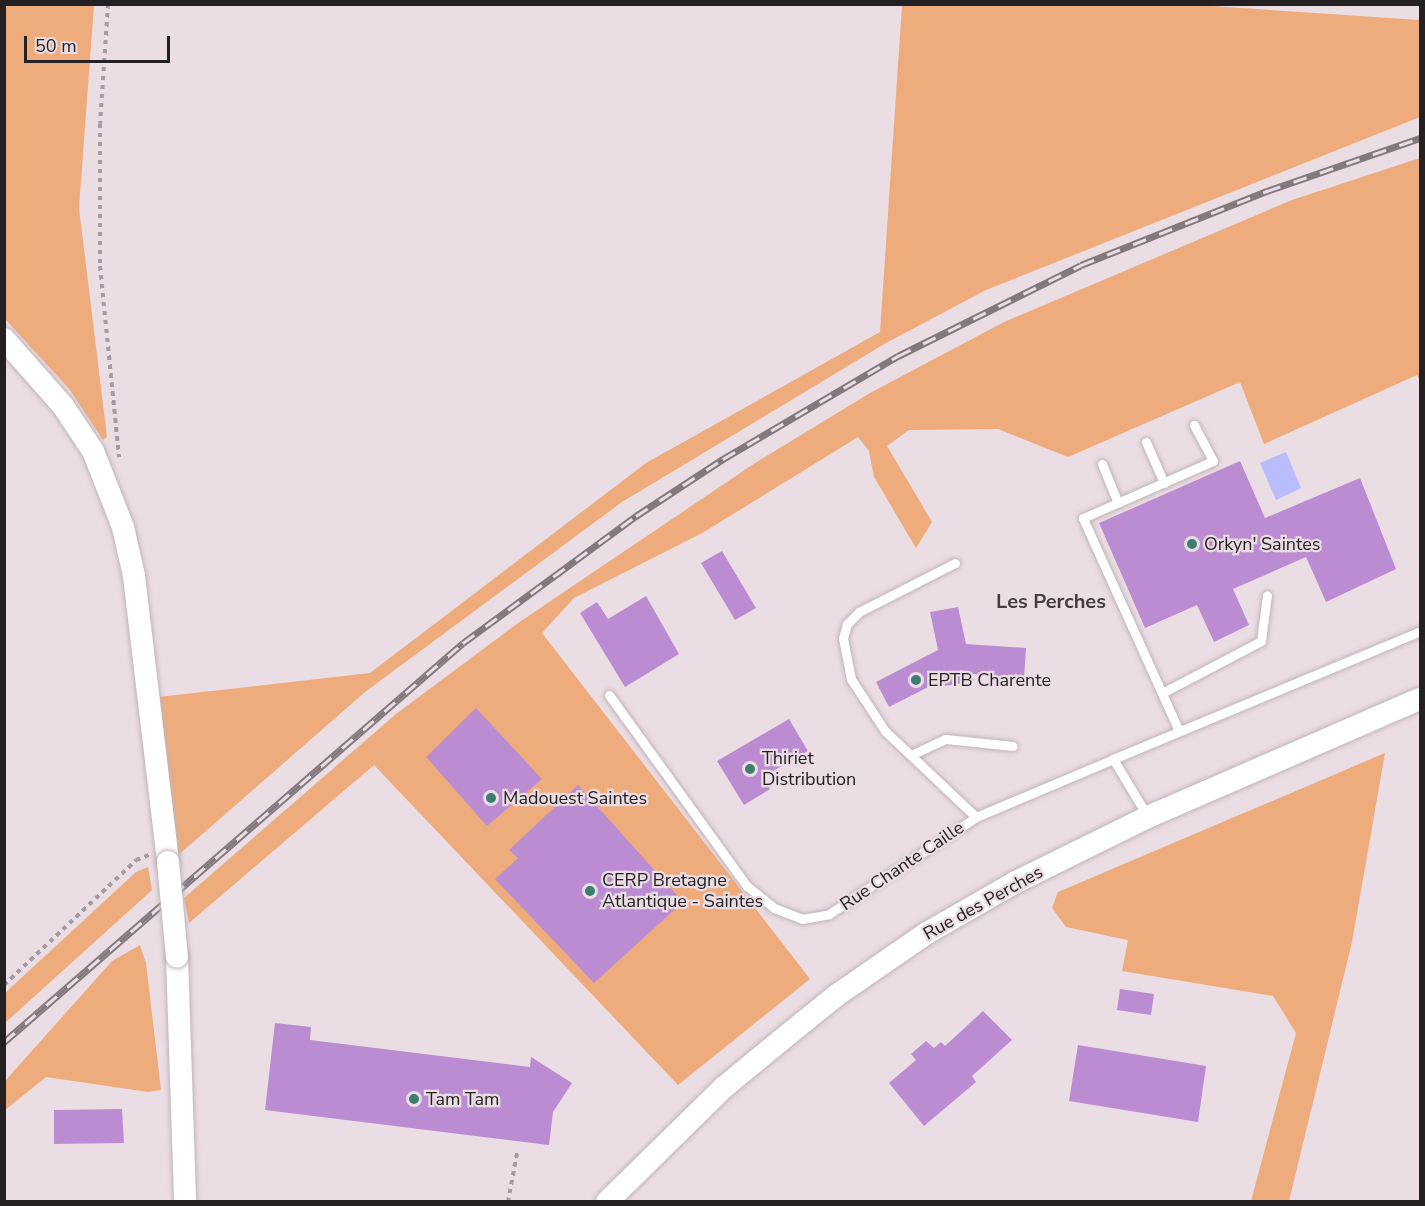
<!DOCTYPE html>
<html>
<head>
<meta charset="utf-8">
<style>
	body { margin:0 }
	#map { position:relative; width:1425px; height:1206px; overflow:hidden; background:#eadde3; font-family:"Nunito Sans",sans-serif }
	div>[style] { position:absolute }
	.green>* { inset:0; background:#eeac7c }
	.water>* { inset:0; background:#b9bdfd }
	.building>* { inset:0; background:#bc8cd2 }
	.path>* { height:4px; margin-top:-2px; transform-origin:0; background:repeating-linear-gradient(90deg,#a59ba0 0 4.5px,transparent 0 9px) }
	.roads { filter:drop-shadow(0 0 2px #c0b4b9) drop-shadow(0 0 2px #c0b4b9) }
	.service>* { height:9px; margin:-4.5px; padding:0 4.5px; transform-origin:4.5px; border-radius:4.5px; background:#fff }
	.tertiary>* { height:22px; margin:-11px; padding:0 11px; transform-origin:11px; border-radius:11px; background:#fff }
	.rail>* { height:7px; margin-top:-3.5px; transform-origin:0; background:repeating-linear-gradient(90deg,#eadde3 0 14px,#81797d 0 28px); box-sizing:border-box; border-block:2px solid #81797d }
	.bridges { filter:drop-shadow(0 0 2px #c0b4b9) drop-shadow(0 0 2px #c0b4b9) }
	.tertiary-bridge>* { height:22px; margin:-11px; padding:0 11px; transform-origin:11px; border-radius:11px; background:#fff }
	.dots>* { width:16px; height:16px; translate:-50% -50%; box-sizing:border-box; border:3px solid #eadde3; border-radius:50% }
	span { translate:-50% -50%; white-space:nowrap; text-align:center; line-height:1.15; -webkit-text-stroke:4.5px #eadde3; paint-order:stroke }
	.poi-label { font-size:18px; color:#242022 }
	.left { translate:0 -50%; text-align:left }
	.street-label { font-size:18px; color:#242022 }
	.neighbourhood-label { font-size:20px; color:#463c40; font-weight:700 }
	.frame { position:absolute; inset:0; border:6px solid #242022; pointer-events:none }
	.scale { position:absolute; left:24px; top:36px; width:146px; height:27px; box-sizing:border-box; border:3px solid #242022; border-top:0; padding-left:8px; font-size:18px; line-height:21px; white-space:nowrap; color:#242022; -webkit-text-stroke:4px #eadde3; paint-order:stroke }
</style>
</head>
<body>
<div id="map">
	<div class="green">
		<div style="clip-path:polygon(5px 4px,94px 5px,79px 208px,107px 437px,103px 440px,70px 390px,5px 319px)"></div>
		<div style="clip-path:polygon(1181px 4px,1420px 20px,1420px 117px,986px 290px,886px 343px,622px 502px,365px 692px,175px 858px,158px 697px,370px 673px,646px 463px,880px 332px,902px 5px)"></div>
		<div style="clip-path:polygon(1420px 158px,1420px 381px,1417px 375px,1264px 444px,1240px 382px,1068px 457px,998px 429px,909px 430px,887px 446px,932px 522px,916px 548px,874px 477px,869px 451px,858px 437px,704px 532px,574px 598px,542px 633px,810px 979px,678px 1085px,374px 765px,189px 923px,184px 898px,396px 714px,518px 623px,755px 463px,870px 393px,1004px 322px,1292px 200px)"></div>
		<div style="clip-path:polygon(1385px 753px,1352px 942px,1289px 1201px,1251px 1201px,1296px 1033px,1273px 996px,1122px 971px,1128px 940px,1066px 927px,1052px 908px,1058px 892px)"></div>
		<div style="clip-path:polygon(148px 867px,152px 890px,5px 1023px,5px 993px,136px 872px)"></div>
		<div style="clip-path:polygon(140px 945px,146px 963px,161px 1090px,148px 1092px,46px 1077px,5px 1110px,5px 1081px,112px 961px)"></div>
	</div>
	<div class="water">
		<div style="clip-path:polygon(1286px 452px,1301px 488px,1276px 500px,1260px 463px)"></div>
	</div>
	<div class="building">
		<div style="clip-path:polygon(1240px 461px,1265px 518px,1360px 478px,1396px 569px,1326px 602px,1306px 557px,1233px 589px,1249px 625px,1214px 642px,1197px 605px,1145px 628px,1099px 523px)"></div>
		<div style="clip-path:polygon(722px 551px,756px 608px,735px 620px,701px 563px)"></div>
		<div style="clip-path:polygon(646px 596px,679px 654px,625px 687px,580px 613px,597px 602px,608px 619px)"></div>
		<div style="clip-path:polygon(958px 607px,966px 644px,1026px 648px,1024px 678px,972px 674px,974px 681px,945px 686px,944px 679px,889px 707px,876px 682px,938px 650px,930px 612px)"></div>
		<div style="clip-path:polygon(476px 708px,542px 779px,487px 826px,426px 757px)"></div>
		<div style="clip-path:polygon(789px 719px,808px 751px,763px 777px,770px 789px,744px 805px,717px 761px)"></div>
		<div style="clip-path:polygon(578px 785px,683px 902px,594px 983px,495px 879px,518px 858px,509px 850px)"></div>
		<div style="clip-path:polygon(1120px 989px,1154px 994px,1151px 1015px,1117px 1010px)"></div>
		<div style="clip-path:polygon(983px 1011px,1012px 1040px,972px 1076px,976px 1082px,924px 1126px,889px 1083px,916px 1060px,911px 1054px,926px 1041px,934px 1048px,941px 1042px,945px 1046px)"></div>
		<div style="clip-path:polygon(275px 1023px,311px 1027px,310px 1040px,530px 1067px,531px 1057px,572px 1083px,553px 1112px,549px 1145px,265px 1110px)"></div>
		<div style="clip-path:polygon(1078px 1045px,1206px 1066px,1198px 1122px,1069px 1101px)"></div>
		<div style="clip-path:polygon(122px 1109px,124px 1143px,54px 1144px,54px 1110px)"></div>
	</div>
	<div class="path">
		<div style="left:108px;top:4px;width:120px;rotate:93.8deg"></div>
		<div style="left:100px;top:124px;width:142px;rotate:90deg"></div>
		<div style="left:100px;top:266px;width:192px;rotate:84.3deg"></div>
		<div style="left:4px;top:985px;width:182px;rotate:-43.4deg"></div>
		<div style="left:136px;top:860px;width:14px;rotate:-21deg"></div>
		<div style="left:508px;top:1202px;width:50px;rotate:-79.6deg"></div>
	</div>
	<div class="roads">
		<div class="service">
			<div style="left:1146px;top:442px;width:45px;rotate:66.3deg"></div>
			<div style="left:1102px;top:464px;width:42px;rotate:67.7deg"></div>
			<div style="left:955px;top:563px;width:108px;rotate:153deg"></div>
			<div style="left:859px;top:612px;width:17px;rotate:135deg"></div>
			<div style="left:847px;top:624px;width:15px;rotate:106deg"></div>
			<div style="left:843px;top:638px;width:42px;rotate:79deg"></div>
			<div style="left:851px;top:679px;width:62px;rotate:56.8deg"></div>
			<div style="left:885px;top:731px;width:125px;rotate:43.4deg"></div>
			<div style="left:1162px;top:693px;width:112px;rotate:-27.7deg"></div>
			<div style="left:1261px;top:641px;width:46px;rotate:-82.6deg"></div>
			<div style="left:609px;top:695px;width:236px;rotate:54.2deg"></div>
			<div style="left:747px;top:886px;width:35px;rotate:39deg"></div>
			<div style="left:774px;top:908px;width:30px;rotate:21deg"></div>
			<div style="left:802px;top:919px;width:27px;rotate:-10deg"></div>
			<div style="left:829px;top:914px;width:176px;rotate:-33.4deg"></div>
			<div style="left:976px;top:817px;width:149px;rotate:-22.9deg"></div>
			<div style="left:1179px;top:731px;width:234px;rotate:-114.3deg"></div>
			<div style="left:1083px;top:518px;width:142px;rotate:-23.7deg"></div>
			<div style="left:1213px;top:461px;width:41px;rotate:-117.8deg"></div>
			<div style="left:911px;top:755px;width:38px;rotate:-25deg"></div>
			<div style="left:946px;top:739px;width:67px;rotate:6deg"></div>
			<div style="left:1148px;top:817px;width:68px;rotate:-121.1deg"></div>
			<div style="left:1113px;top:759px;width:333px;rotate:-22.6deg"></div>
		</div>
		<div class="tertiary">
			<div style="left:4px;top:339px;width:89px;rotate:48.6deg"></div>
			<div style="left:63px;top:406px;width:54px;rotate:56.3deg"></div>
			<div style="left:93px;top:451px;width:82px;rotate:68.5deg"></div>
			<div style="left:123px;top:527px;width:50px;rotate:77.3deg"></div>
			<div style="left:134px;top:576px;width:288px;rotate:83.2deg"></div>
			<div style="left:177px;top:957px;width:245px;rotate:88.1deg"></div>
			<div style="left:607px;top:1202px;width:163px;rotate:-44.5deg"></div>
			<div style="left:723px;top:1088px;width:74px;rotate:-39.5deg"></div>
			<div style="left:780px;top:1041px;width:73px;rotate:-38.9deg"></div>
			<div style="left:837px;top:995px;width:109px;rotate:-34.6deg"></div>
			<div style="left:927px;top:933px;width:103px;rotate:-29.8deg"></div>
			<div style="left:1016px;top:882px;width:147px;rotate:-26.2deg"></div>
			<div style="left:1148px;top:817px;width:296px;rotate:-23.5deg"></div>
		</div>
	</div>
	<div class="rail">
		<div style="left:4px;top:1042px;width:608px;rotate:-41deg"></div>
		<div style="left:463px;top:643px;width:215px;rotate:-36.3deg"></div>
		<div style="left:636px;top:516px;width:104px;rotate:-33.2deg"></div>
		<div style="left:723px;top:459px;width:203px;rotate:-30.5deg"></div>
		<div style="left:898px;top:356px;width:204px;rotate:-26.4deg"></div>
		<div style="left:1081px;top:265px;width:200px;rotate:-21.7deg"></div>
		<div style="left:1267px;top:191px;width:162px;rotate:-19.1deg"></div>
	</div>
	<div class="bridges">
		<div class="tertiary-bridge">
			<div style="left:168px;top:862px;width:95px;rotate:84.6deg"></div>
		</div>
	</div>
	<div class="dots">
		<div style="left:1192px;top:544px;background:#3b7e71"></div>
		<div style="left:916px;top:680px;background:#3b7e71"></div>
		<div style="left:750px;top:769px;background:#3b7e71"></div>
		<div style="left:491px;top:798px;background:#3b7e71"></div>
		<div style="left:590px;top:891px;background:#3b7e71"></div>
		<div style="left:414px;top:1099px;background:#3b7e71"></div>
	</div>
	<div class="poi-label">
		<span class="left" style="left:1204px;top:544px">Orkyn' Saintes</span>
		<span class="left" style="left:928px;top:680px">EPTB Charente</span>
		<span class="left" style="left:762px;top:769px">Thiriet<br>Distribution</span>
		<span class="left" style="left:503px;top:798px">Madouest Saintes</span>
		<span class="left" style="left:602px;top:891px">CERP Bretagne<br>Atlantique - Saintes</span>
		<span class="left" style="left:426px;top:1099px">Tam Tam</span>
	</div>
	<div class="street-label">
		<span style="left:902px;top:866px;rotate:-34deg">Rue Chante Caille</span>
		<span style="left:983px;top:903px;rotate:-29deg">Rue des Perches</span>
	</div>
	<div class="neighbourhood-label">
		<span style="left:1051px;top:601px">Les Perches</span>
	</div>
	<div class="frame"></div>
	<div class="scale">50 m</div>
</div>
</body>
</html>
